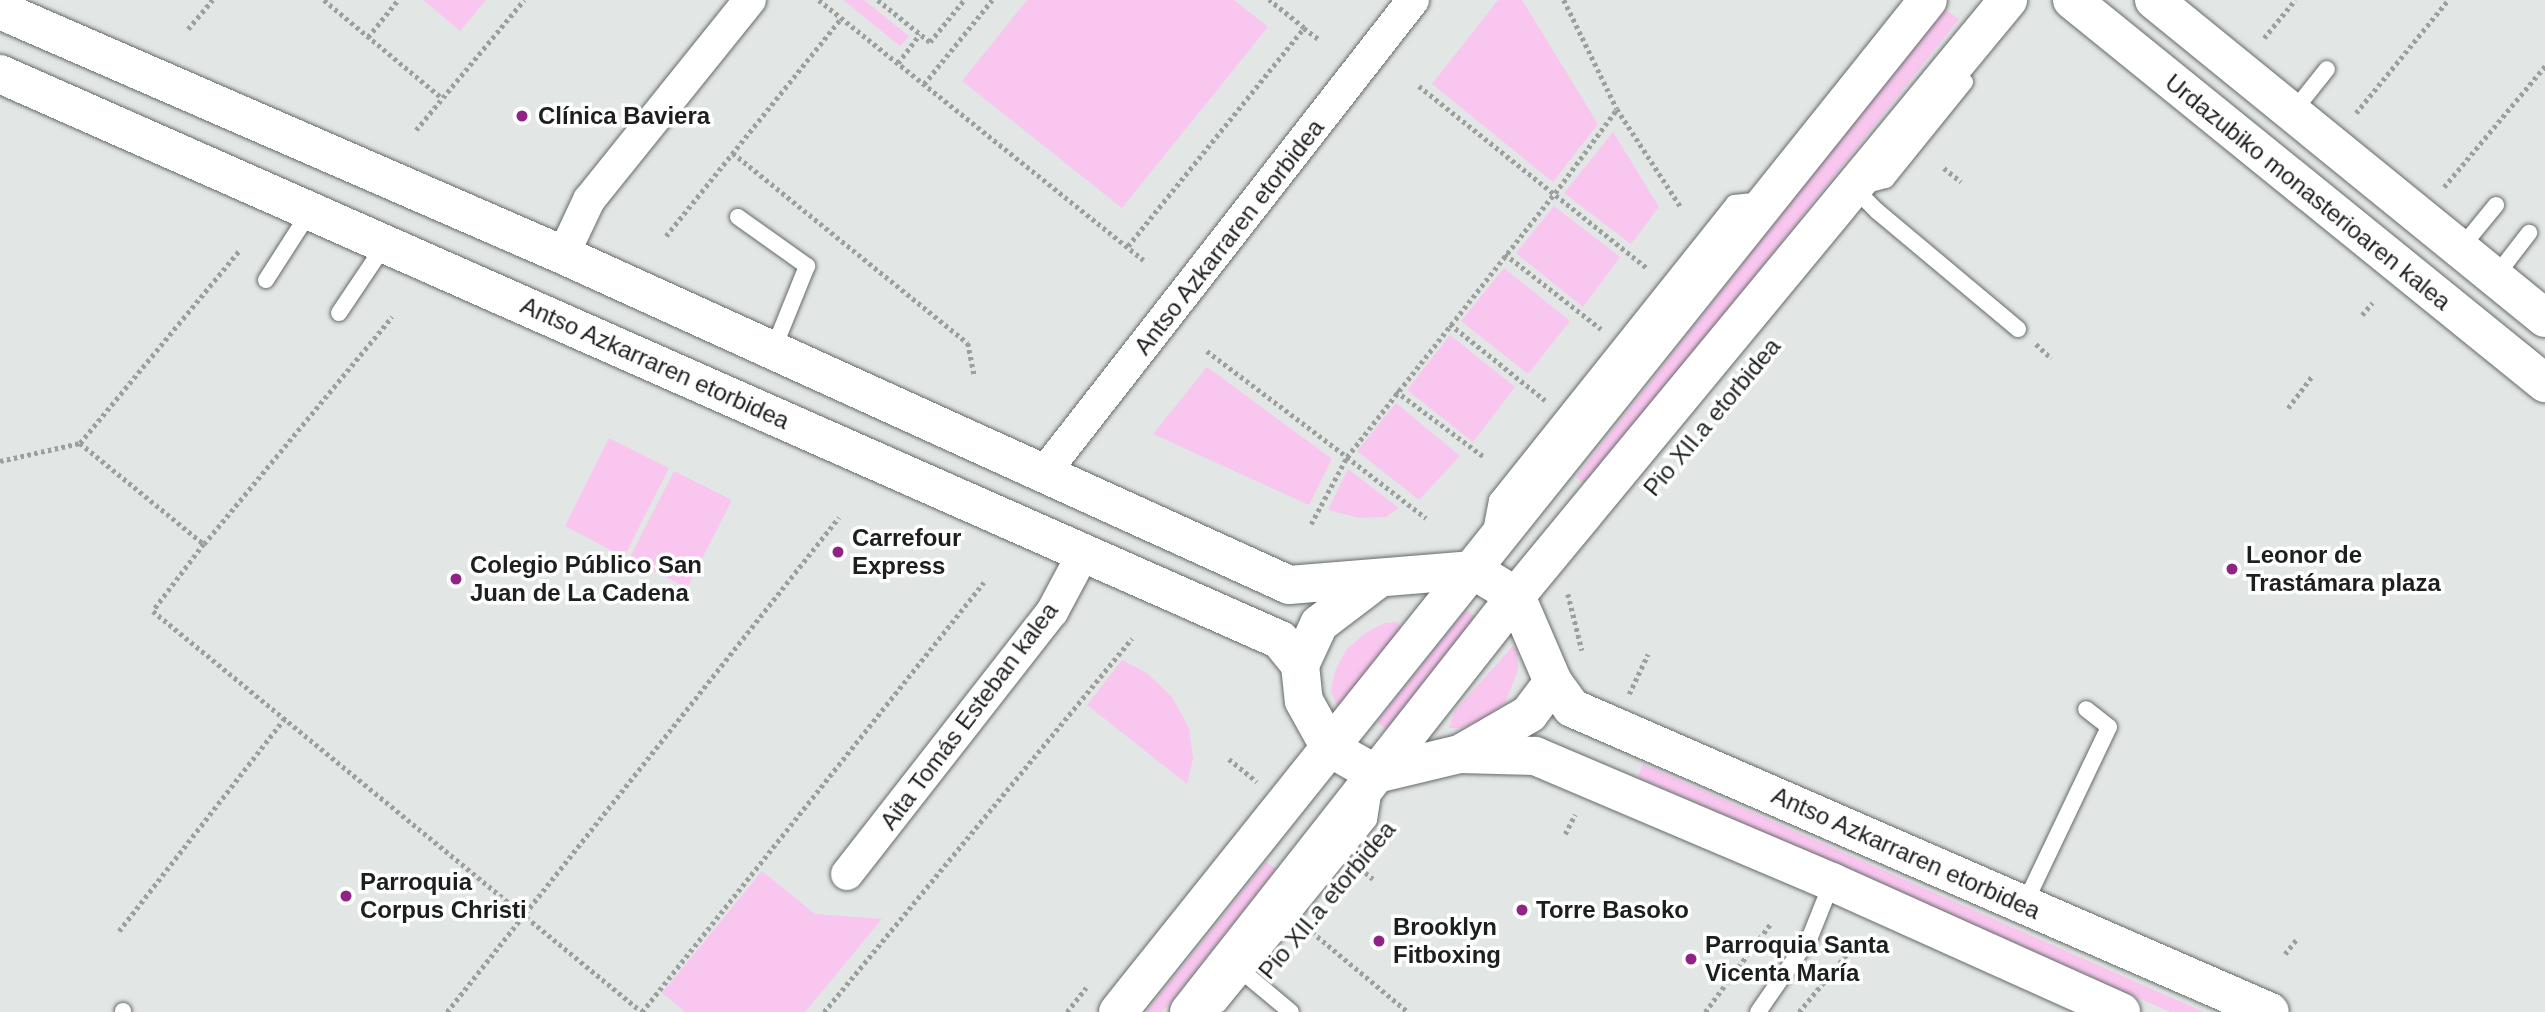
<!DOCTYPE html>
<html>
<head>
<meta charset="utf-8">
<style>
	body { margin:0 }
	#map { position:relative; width:2545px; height:1012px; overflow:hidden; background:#e2e7e5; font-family:Arial,sans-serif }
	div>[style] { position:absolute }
	.green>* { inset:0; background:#f9c6f0 }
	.path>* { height:4.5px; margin-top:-2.25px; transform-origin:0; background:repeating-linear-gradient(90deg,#9b9f9d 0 3.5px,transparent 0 7px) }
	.roads { filter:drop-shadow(0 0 2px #656a68) drop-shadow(0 0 2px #656a68) }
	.lane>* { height:16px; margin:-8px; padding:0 8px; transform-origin:8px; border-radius:8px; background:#fff }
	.street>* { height:32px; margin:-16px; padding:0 16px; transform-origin:16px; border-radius:16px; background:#fff }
	.secondary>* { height:38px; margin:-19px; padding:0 19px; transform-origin:19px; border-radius:19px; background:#fff }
	.dots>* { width:19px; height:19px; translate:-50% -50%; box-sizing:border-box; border:4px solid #fff; border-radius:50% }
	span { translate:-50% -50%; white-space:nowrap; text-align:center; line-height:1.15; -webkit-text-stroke:7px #fff; paint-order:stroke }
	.poi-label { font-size:24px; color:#1d1f1e; font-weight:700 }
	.left { translate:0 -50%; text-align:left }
	.street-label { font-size:24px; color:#1d1f1e }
</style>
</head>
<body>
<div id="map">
	<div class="green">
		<div style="clip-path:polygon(423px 0,486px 0,460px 31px)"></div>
		<div style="clip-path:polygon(843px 0,864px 0,909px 36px,900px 46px)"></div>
		<div style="clip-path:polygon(1027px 0,1234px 0,1268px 27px,1122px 208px,962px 81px)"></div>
		<div style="clip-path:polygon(1498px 0,1522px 0,1598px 124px,1553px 182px,1432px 84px)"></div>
		<div style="clip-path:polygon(1943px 8px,1959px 19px,1587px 486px,1576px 477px)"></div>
		<div style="clip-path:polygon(1613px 132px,1659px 207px,1631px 244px,1564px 193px)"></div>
		<div style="clip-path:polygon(1554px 206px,1620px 257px,1583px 307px,1516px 253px)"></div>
		<div style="clip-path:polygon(1504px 268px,1570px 321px,1528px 374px,1461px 321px)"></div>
		<div style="clip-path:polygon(1450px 335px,1515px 387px,1473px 442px,1407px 390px)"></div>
		<div style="clip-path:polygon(1207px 367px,1332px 459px,1309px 505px,1153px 434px)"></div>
		<div style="clip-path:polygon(1396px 403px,1460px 456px,1419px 500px,1357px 451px)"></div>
		<div style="clip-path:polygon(609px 438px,669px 468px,624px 557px,565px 526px)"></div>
		<div style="clip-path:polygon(1348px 469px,1399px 508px,1386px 517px,1359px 518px,1328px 510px)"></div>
		<div style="clip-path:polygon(674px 471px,732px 500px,687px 588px,629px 559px)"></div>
		<div style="clip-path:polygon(1466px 610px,1478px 619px,1389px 731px,1377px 722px)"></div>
		<div style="clip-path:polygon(1396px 622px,1403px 628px,1342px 705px,1337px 706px,1331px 691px,1335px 671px,1346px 650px,1364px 634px,1384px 623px)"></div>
		<div style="clip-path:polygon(1513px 646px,1517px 650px,1518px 670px,1505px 703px,1483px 720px,1461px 728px,1449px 728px,1454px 712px)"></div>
		<div style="clip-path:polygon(1122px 660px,1147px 673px,1172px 697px,1189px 728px,1193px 759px,1187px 784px,1087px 705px)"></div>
		<div style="clip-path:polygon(1643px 764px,2204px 1012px,2170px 1012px,1638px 777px)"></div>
		<div style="clip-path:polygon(1266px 862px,1276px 869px,1162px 1012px,1146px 1012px)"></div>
		<div style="clip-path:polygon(762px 871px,815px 914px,882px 919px,805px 1012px,685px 1012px,662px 993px)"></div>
	</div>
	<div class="path">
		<div style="left:324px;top:0;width:153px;rotate:39.7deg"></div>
		<div style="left:819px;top:0;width:416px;rotate:38.7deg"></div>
		<div style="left:878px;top:0;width:67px;rotate:38.9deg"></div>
		<div style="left:930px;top:42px;width:54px;rotate:-51deg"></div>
		<div style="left:1564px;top:0;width:121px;rotate:64.1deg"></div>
		<div style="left:1617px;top:109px;width:117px;rotate:56.9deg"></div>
		<div style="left:1304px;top:28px;width:20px;rotate:37deg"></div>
		<div style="left:188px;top:29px;width:38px;rotate:-50deg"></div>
		<div style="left:368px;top:37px;width:48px;rotate:-51deg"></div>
		<div style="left:2264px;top:38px;width:49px;rotate:-50.8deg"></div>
		<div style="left:898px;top:63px;width:36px;rotate:-53deg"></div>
		<div style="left:924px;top:84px;width:108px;rotate:-51deg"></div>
		<div style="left:1419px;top:86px;width:293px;rotate:38.6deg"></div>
		<div style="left:2356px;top:113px;width:146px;rotate:-50.8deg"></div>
		<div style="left:416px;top:130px;width:169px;rotate:-50.3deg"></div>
		<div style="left:733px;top:153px;width:302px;rotate:39deg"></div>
		<div style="left:968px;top:343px;width:33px;rotate:79deg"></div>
		<div style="left:1944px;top:168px;width:22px;rotate:39deg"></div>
		<div style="left:2444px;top:187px;width:158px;rotate:-50.1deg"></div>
		<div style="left:666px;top:236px;width:280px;rotate:-51.2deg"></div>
		<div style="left:1128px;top:246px;width:280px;rotate:-51.1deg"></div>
		<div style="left:1304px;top:28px;width:45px;rotate:-141.3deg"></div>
		<div style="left:1505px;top:254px;width:122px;rotate:38deg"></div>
		<div style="left:2362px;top:315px;width:16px;rotate:-50deg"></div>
		<div style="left:1450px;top:324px;width:122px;rotate:38.7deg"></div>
		<div style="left:2036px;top:344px;width:21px;rotate:43deg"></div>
		<div style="left:1207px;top:351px;width:176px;rotate:37.1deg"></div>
		<div style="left:1347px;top:457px;width:336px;rotate:-51.8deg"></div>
		<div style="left:1555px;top:193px;width:104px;rotate:-53.6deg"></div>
		<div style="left:1396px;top:391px;width:109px;rotate:36.8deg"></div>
		<div style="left:2288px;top:408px;width:40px;rotate:-53deg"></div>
		<div style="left:80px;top:443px;width:160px;rotate:39.2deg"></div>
		<div style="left:204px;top:544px;width:84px;rotate:127.3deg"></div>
		<div style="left:153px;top:611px;width:632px;rotate:39.35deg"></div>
		<div style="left:0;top:461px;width:82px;rotate:-12.7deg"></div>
		<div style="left:80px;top:443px;width:249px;rotate:-50.4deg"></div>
		<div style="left:1311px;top:524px;width:76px;rotate:-61.8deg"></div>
		<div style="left:1347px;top:457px;width:100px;rotate:37.7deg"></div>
		<div style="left:204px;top:544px;width:295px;rotate:-50.4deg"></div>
		<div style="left:1568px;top:594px;width:58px;rotate:76deg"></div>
		<div style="left:1629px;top:694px;width:44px;rotate:-64.6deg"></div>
		<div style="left:1229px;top:759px;width:36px;rotate:39deg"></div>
		<div style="left:1565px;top:834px;width:22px;rotate:-63deg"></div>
		<div style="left:1360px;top:868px;width:17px;rotate:40deg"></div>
		<div style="left:119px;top:931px;width:269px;rotate:-52.1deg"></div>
		<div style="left:1312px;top:932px;width:125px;rotate:39.8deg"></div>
		<div style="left:2285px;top:954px;width:18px;rotate:-52deg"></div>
		<div style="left:447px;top:1012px;width:631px;rotate:-51.62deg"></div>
		<div style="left:642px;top:1012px;width:549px;rotate:-51.5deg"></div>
		<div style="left:824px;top:1012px;width:484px;rotate:-50.5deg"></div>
		<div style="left:1067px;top:1012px;width:31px;rotate:-52deg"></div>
		<div style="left:1705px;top:1012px;width:111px;rotate:-53.4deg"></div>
		<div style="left:1799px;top:1012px;width:75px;rotate:-50.4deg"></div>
	</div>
	<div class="roads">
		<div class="lane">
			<div style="left:2292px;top:113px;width:56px;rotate:-51.5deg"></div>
			<div style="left:1863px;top:186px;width:24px;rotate:-15deg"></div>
			<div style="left:1886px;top:180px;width:126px;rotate:-51.1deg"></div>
			<div style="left:1854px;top:188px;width:33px;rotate:45deg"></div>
			<div style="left:1877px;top:211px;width:184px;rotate:39.9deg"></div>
			<div style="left:738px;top:217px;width:85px;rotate:35.4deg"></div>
			<div style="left:807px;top:266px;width:91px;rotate:112deg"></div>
			<div style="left:2460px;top:249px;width:57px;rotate:-50.7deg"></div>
			<div style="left:2495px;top:277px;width:56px;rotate:-52.3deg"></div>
			<div style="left:266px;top:280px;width:80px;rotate:-57.3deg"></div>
			<div style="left:339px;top:313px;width:81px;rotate:-56.1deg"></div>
			<div style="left:1491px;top:531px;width:32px;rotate:-79deg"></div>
			<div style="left:1497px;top:500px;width:380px;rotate:-51.4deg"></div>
			<div style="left:1734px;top:203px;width:27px;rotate:-6deg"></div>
			<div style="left:2024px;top:905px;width:197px;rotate:-64.5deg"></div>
			<div style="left:2109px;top:727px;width:29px;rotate:-142deg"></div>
			<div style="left:1237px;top:967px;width:70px;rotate:39.8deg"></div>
			<div style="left:1215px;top:1005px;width:4px;rotate:-14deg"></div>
			<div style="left:1219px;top:1004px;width:237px;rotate:-50.8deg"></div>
			<div style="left:1369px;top:820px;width:26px;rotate:-81deg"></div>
			<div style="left:123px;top:1011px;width:1px;rotate:90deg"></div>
			<div style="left:1758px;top:1012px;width:91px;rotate:-55.3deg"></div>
			<div style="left:1810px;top:937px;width:59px;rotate:-68.2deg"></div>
		</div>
		<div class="street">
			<div style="left:563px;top:255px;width:61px;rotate:-64.7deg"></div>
			<div style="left:589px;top:200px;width:257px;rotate:-51.2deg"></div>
			<div style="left:1044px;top:473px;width:600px;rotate:-52.04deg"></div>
			<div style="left:847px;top:874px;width:333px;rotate:-52deg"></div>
			<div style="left:1052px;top:612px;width:68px;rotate:-61.9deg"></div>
		</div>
		<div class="secondary">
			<div style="left:2072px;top:0;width:609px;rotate:39deg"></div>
			<div style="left:2154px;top:0;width:504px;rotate:39.12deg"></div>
			<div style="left:0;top:10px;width:614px;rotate:23.52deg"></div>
			<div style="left:563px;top:255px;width:797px;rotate:24.44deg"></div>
			<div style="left:1289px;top:585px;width:185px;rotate:-4.7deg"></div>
			<div style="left:1473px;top:570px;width:50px;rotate:31.2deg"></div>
			<div style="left:1516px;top:596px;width:94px;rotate:66.7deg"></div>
			<div style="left:1553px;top:682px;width:32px;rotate:54deg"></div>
			<div style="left:1572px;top:708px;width:761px;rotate:23.53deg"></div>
			<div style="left:0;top:74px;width:1400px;rotate:23.85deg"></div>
			<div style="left:1280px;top:640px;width:32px;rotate:51deg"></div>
			<div style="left:1300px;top:665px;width:36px;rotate:84deg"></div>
			<div style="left:1304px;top:701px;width:54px;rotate:61deg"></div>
			<div style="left:1330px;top:748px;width:53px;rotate:29.5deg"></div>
			<div style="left:1376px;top:774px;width:86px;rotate:-13.4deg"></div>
			<div style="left:1460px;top:754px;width:75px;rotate:1.5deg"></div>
			<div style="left:1535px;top:756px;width:323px;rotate:23deg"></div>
			<div style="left:1832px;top:882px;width:317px;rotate:24.2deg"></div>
			<div style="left:1300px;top:665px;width:45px;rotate:-65.1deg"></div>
			<div style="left:1319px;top:624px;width:74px;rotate:-37.3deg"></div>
			<div style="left:1460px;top:754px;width:80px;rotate:-30.1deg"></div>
			<div style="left:1529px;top:714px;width:40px;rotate:-53deg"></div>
			<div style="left:1118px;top:1012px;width:1296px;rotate:-51.33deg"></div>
			<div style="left:1189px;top:1012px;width:529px;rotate:-51.83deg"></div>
			<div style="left:1516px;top:596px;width:773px;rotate:-50.46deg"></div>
		</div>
	</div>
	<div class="dots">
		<div style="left:522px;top:116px;background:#902385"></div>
		<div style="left:838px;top:552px;background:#902385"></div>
		<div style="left:2232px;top:569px;background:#902385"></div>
		<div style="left:456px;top:579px;background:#902385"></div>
		<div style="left:346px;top:896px;background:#902385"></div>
		<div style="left:1522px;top:910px;background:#902385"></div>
		<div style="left:1379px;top:941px;background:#902385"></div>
		<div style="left:1691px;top:959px;background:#902385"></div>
	</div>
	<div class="poi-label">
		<span class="left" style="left:538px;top:116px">Clínica Baviera</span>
		<span class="left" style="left:852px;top:552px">Carrefour<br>Express</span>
		<span class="left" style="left:2246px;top:569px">Leonor de<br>Trastámara plaza</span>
		<span class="left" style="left:470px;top:579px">Colegio Público San<br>Juan de La Cadena</span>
		<span class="left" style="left:360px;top:896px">Parroquia<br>Corpus Christi</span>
		<span class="left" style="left:1536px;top:910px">Torre Basoko</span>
		<span class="left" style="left:1393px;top:941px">Brooklyn<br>Fitboxing</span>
		<span class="left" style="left:1705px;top:959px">Parroquia Santa<br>Vicenta María</span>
	</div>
	<div class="street-label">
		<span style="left:2308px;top:192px;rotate:39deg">Urdazubiko monasterioaren kalea</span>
		<span style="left:1229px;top:237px;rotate:-52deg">Antso Azkarraren etorbidea</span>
		<span style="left:655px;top:363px;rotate:24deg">Antso Azkarraren etorbidea</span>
		<span style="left:1712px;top:417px;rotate:-50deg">Pio XII.a etorbidea</span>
		<span style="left:969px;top:716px;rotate:-53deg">Aita Tomás Esteban kalea</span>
		<span style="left:1906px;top:853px;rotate:24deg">Antso Azkarraren etorbidea</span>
		<span style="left:1327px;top:900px;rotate:-50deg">Pio XII.a etorbidea</span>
	</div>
</div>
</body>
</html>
